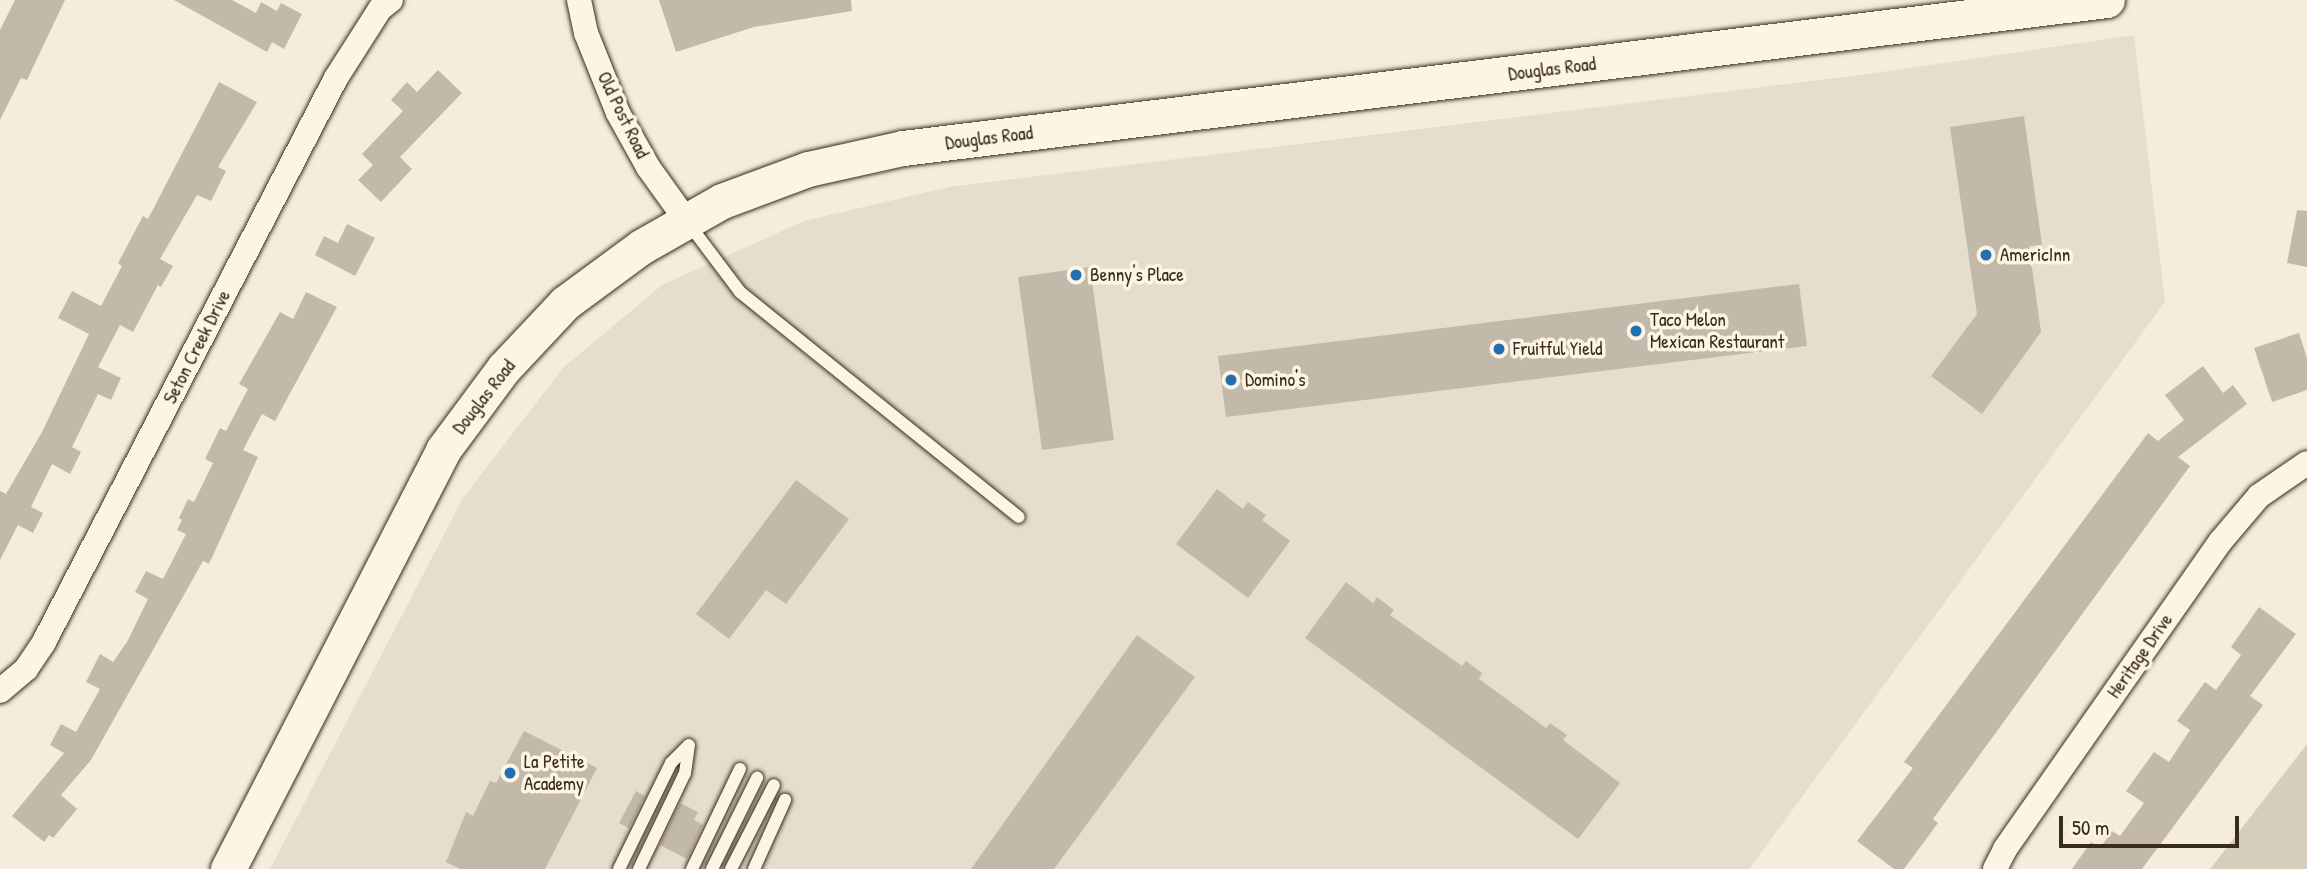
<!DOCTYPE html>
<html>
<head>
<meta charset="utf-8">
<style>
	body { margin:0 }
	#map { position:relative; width:2307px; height:869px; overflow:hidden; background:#f4eddd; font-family:"Patrick Hand",sans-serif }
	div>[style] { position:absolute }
	.built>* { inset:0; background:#e5ddce }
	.green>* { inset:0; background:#d6cdbd }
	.building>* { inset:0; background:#c3b9aa }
	.roads { filter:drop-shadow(0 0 2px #3b2a1e) drop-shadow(0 0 2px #3b2a1e) }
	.lane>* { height:12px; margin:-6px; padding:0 6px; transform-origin:6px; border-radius:6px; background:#fcf5e5 }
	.street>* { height:24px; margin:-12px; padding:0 12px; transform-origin:12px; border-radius:12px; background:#fcf5e5 }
	.secondary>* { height:35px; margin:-17.5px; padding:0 17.5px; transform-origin:17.5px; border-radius:17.5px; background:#fcf5e5 }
	.dots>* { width:19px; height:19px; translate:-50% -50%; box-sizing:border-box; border:4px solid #fcf5e5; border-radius:50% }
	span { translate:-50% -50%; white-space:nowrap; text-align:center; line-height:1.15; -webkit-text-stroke:7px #fcf5e5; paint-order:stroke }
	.street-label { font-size:19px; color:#3b2a1e }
	.poi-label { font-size:19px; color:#3b2a1e }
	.left { translate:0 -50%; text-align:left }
	.scale { position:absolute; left:2059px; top:816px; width:180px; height:32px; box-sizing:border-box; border:4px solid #3b2a1e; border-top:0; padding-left:9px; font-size:21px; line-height:24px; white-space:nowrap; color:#3b2a1e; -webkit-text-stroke:5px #fcf5e5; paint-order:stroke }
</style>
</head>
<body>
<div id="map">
	<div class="built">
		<div style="clip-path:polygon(2134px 35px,2165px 302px,1749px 869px,270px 869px,463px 498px,563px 368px,662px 285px,804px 221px,949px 187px,1868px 74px)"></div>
	</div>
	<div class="green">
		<div style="clip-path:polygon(2307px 744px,2307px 869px,2210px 869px)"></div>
	</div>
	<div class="building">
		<div style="clip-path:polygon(15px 0,65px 0,27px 80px,21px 78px,0 120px,0 30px)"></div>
		<div style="clip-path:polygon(174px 0,232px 0,256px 13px,261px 2px,277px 11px,281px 3px,302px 14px,284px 49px,272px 42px,267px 52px)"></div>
		<div style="clip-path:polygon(659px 0,851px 0,852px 11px,754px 27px,676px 52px)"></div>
		<div style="clip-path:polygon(438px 70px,462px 93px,400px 157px,412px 169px,381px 202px,358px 180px,373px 165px,362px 154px,403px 111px,391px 100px,407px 82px,417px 92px)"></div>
		<div style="clip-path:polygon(219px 82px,257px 102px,218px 167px,226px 171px,211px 201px,197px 195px,160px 259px,173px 266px,161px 287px,158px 285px,133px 332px,120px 325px,98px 367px,121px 378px,111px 400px,98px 394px,72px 447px,81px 452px,70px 474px,52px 464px,31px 507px,43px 513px,33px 533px,18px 525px,0 560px,0 491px,6px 494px,42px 432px,89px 334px,58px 318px,72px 291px,101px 306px,122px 266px,118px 263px,143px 216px,148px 219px)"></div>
		<div style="clip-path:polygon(2024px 116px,2042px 245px,2029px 246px,2041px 332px,1982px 414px,1931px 376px,1977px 314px,1950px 127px)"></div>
		<div style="clip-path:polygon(2297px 210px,2307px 211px,2307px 267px,2287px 263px)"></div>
		<div style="clip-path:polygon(347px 224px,375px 238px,355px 276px,315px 255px,324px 236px,338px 243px)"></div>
		<div style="clip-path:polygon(1090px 267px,1114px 440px,1042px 450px,1018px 277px)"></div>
		<div style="clip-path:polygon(1799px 284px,1807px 346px,1226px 417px,1218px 356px)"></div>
		<div style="clip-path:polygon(306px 292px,337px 307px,275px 421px,262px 414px,243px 450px,258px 457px,209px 564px,203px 561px,91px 760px,61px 795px,77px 809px,53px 838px,49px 835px,44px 842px,12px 816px,64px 753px,50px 745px,61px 724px,76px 732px,100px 689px,86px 682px,100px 654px,113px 662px,127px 642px,148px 599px,135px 592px,146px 571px,163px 579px,186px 534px,177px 530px,182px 520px,179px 518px,188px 499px,194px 502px,213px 463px,205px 459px,220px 428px,226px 431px,248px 389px,239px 384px,280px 312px,293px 319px)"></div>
		<div style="clip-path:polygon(2299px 333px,2307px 358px,2307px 390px,2272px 402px,2254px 348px)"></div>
		<div style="clip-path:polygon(2203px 366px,2223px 393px,2233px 385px,2247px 404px,2178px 457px,2190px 466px,1933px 819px,1938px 823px,1904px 869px,1894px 869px,1857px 841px,1913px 768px,1904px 762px,2148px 433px,2158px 441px,2184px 420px,2165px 395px)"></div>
		<div style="clip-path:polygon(796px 480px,849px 519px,786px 604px,766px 590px,729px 639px,696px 614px)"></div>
		<div style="clip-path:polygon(1217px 489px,1243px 509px,1248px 502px,1266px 515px,1262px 520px,1290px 541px,1248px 598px,1176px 544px)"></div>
		<div style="clip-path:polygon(1346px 582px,1373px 603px,1377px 597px,1394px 610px,1390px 615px,1462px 666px,1466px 661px,1482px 673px,1479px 679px,1546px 728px,1550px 723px,1567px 735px,1563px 740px,1620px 783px,1578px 839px,1305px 638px)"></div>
		<div style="clip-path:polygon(2259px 607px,2296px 634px,2250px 696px,2263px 705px,2247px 727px,2142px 869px,2072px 869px,2091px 842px,2100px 848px,2112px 831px,2120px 836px,2144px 803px,2126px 791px,2154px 752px,2169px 762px,2190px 730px,2177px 721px,2205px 682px,2216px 690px,2241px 655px,2231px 647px)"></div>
		<div style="clip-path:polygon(1137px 635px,1195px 677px,1054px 869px,971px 869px)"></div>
		<div style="clip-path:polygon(524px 731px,597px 768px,545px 869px,460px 869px,446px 862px,466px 812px,473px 816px,490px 781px,496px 783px)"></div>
		<div style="clip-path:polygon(636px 791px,645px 796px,629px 828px,619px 823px)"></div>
		<div style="clip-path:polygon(680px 803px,698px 812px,694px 820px,703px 825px,687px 859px,660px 845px)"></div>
	</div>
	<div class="roads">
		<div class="lane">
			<div style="left:688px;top:223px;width:86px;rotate:53deg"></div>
			<div style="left:740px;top:292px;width:358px;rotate:38.9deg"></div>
			<div style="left:619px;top:869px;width:118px;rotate:-63.9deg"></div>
			<div style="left:671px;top:763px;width:25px;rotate:-45deg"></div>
			<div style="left:639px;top:869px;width:106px;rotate:-64.4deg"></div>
			<div style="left:685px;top:773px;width:28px;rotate:-82deg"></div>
			<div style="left:692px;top:869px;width:111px;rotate:-64.4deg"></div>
			<div style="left:712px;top:869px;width:102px;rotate:-63.7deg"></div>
			<div style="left:731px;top:869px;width:94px;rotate:-62.9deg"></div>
			<div style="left:754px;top:869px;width:76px;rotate:-65.8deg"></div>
		</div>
		<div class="street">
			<div style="left:579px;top:0;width:34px;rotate:78deg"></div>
			<div style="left:586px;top:33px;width:86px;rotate:68.2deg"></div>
			<div style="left:618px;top:113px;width:62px;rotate:60.9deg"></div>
			<div style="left:648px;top:167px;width:65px;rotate:54.4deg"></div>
			<div style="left:0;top:691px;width:34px;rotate:-40deg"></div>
			<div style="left:26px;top:669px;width:32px;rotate:-56deg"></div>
			<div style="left:44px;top:642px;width:635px;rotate:-62.63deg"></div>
			<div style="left:336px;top:78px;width:82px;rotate:-57.5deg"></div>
			<div style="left:380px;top:9px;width:14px;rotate:-39deg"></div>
			<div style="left:1995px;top:869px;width:22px;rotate:-63deg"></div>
			<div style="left:2005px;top:849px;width:375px;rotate:-55deg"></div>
			<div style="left:2220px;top:542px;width:60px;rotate:-49.7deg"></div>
			<div style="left:2259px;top:496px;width:58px;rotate:-34.5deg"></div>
		</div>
		<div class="secondary">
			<div style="left:228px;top:869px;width:471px;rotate:-62.8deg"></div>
			<div style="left:443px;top:450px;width:102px;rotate:-53.4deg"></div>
			<div style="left:504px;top:368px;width:89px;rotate:-46.8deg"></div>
			<div style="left:565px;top:303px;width:94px;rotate:-36.4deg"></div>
			<div style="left:641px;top:247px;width:93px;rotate:-29.6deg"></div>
			<div style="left:722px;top:201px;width:92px;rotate:-20.4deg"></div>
			<div style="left:808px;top:169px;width:97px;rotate:-12.5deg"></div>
			<div style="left:903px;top:148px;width:1213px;rotate:-7.01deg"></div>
		</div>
	</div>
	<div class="dots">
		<div style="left:1986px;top:255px;background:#1f6fb2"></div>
		<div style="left:1076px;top:275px;background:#1f6fb2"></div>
		<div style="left:1636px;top:331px;background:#1f6fb2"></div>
		<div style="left:1499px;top:349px;background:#1f6fb2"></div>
		<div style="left:1231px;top:380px;background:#1f6fb2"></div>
		<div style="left:510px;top:773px;background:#1f6fb2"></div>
	</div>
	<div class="street-label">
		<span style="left:1552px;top:69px;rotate:-7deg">Douglas Road</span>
		<span style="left:623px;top:115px;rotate:64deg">Old Post Road</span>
		<span style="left:989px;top:138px;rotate:-7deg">Douglas Road</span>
		<span style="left:197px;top:347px;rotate:-63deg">Seton Creek Drive</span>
		<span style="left:484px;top:397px;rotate:-52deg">Douglas Road</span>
		<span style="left:2140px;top:656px;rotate:-55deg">Heritage Drive</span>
	</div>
	<div class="poi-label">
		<span class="left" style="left:2000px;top:255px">AmericInn</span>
		<span class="left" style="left:1090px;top:275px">Benny's Place</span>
		<span class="left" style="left:1650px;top:331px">Taco Melon<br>Mexican Restaurant</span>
		<span class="left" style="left:1513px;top:349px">Fruitful Yield</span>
		<span class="left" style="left:1245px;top:380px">Domino's</span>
		<span class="left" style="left:524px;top:773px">La Petite<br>Academy</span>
	</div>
	<div class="scale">50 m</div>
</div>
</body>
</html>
